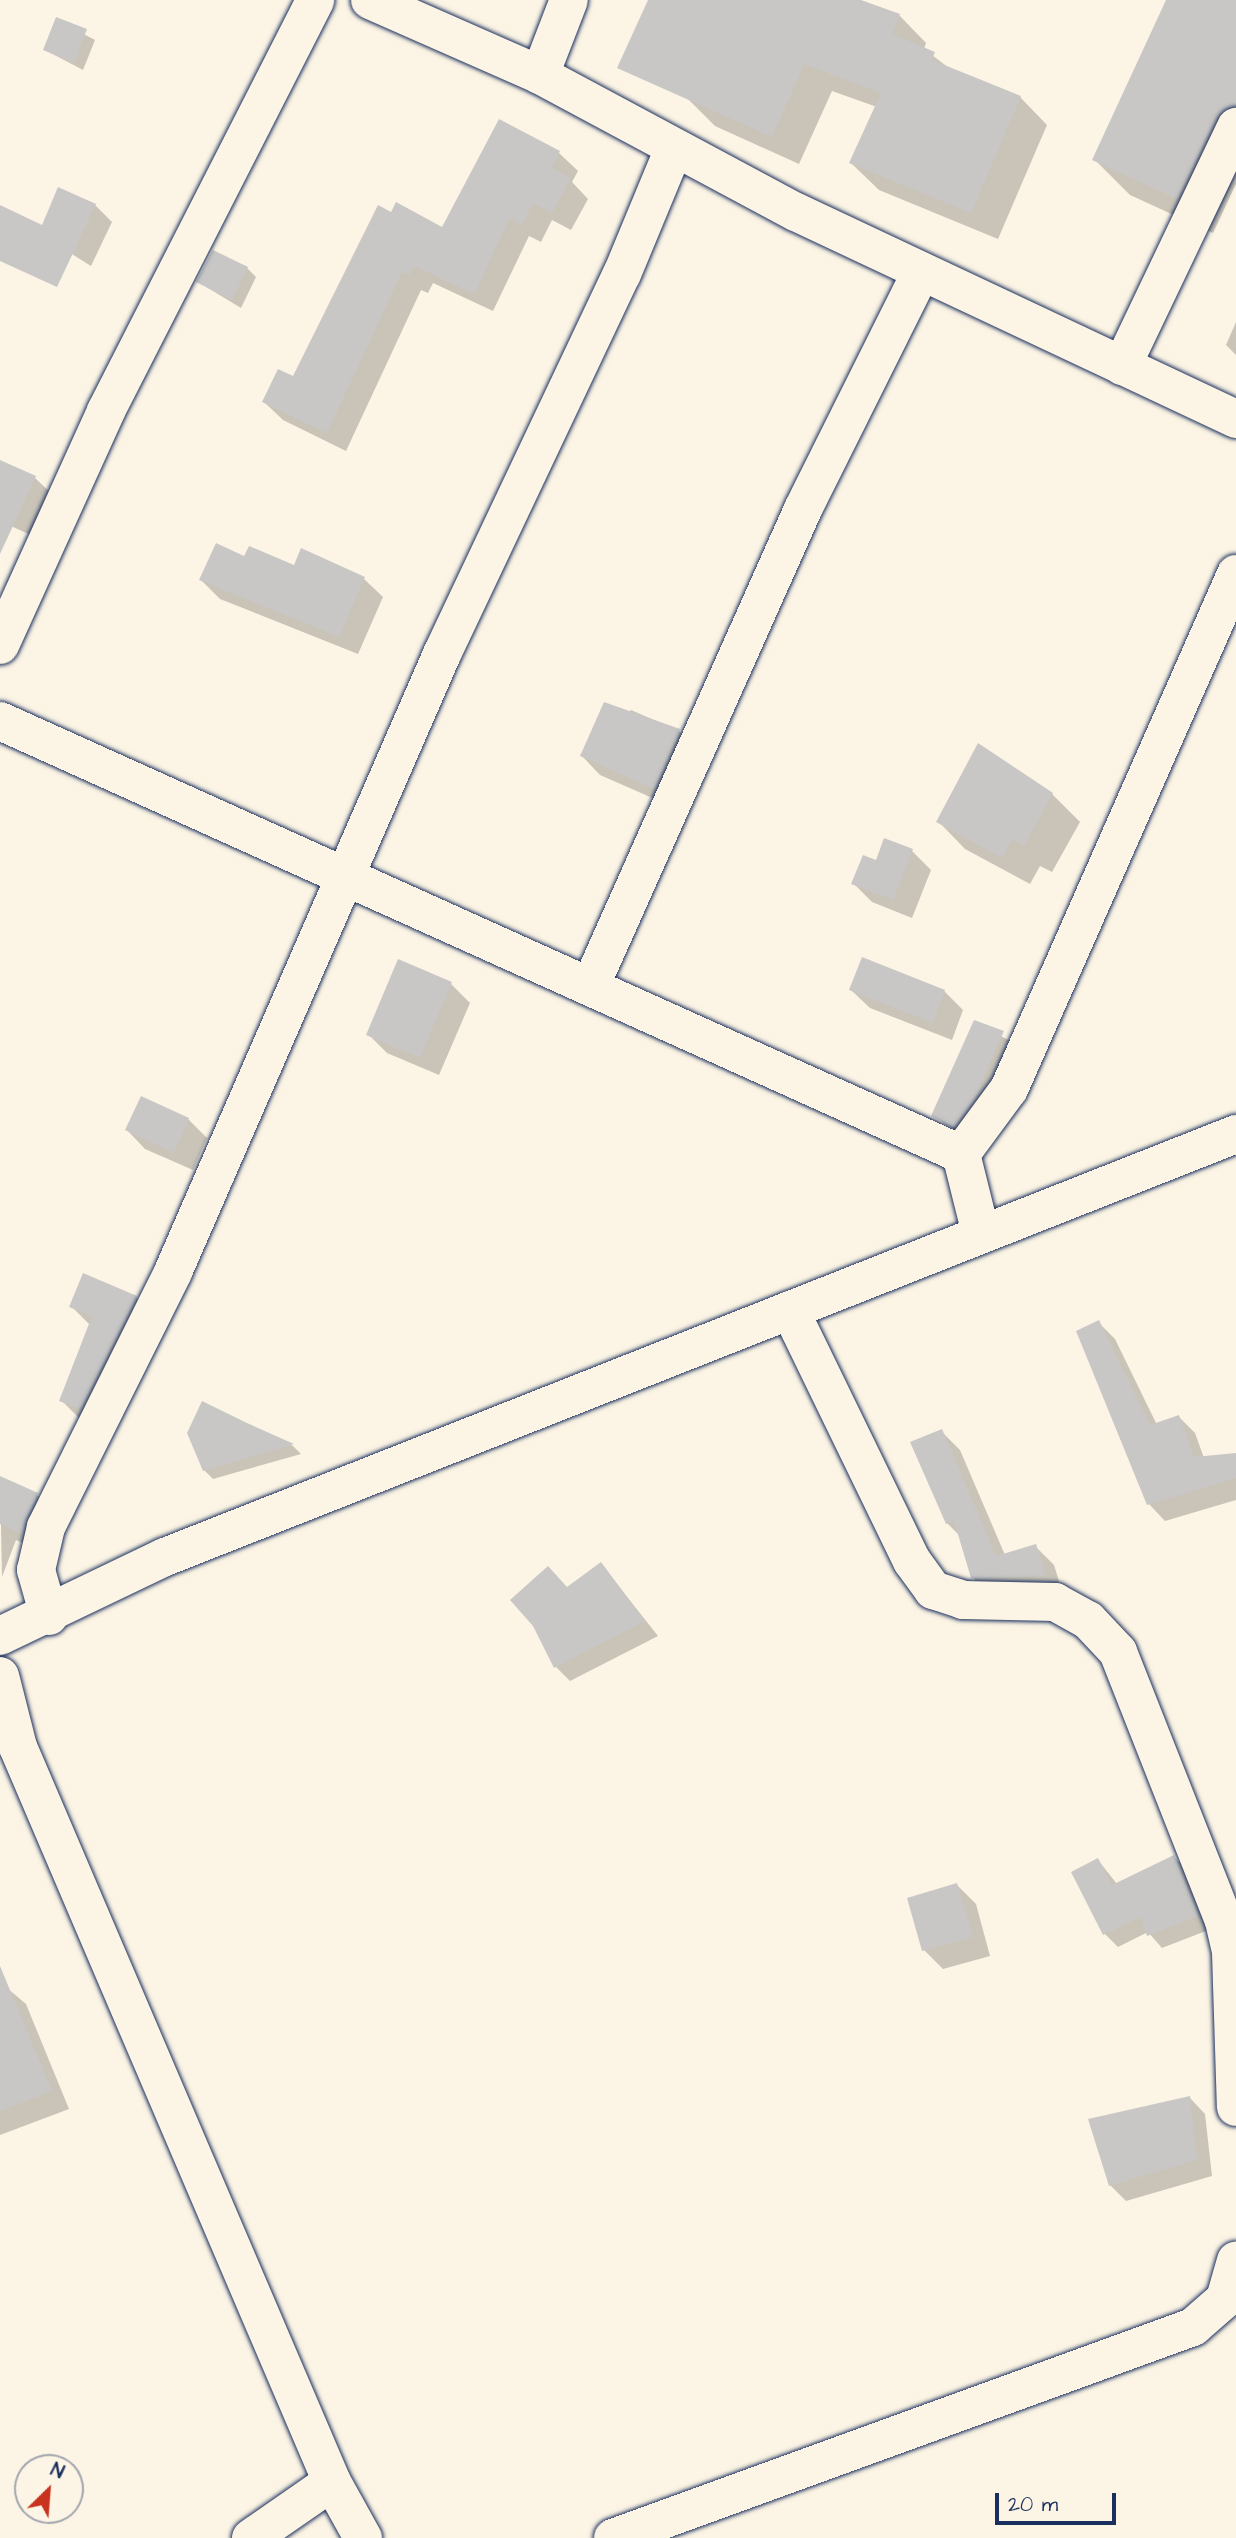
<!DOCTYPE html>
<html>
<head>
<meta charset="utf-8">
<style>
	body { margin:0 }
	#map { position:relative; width:1236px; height:2538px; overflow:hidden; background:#fcf5e5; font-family:"Architects Daughter",sans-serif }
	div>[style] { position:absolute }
	.shadow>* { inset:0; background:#0003 }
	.building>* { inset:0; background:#c8c7c6 }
	.roads { filter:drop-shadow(0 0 2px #1b2f5e) drop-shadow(0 0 2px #1b2f5e) }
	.minor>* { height:38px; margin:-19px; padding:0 19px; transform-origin:19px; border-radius:19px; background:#fcf5e5 }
	.tertiary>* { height:38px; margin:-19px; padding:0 19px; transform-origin:19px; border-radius:19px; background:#fcf5e5 }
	span { translate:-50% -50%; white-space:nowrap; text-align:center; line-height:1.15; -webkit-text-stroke:7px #fcf5e5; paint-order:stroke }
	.north { position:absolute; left:14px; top:2454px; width:70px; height:70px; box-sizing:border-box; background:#fcf5e5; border:2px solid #a2a6af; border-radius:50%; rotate:25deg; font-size:19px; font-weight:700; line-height:28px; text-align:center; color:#1b2f5e }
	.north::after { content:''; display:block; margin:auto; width:24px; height:32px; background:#c8321e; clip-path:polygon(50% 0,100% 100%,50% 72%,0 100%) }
	.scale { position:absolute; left:995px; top:2493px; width:121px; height:32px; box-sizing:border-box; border:4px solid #1b2f5e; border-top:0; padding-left:9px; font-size:21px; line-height:24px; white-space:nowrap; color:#1b2f5e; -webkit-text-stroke:5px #fcf5e5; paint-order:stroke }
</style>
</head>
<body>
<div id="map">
	<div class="shadow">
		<div style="clip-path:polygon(650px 0,856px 0,899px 15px,926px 43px,924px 49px,949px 68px,1020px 97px,1047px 125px,998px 239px,879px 190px,851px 163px,877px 107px,832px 91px,799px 164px,715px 126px,688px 99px)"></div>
		<div style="clip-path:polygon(1168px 0,1236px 0,1236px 184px,1213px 233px,1130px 195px,1095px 160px)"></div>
		<div style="clip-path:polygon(57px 20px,95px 40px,83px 70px,45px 50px)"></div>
		<div style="clip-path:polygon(559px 153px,578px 171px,572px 182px,588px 199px,571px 230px,552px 220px,541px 242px,529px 236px,493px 311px,433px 283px,428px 293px,421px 290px,346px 451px,283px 420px,264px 402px,293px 379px,392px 214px,443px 230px)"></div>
		<div style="clip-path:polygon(95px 205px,112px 222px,91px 266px,59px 246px)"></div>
		<div style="clip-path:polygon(247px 268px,256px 277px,241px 308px,198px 282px)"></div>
		<div style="clip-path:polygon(1236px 322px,1236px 355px,1226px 345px)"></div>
		<div style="clip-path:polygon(0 461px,35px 478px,54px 496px,35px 537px,0 521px)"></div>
		<div style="clip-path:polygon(302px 550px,364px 579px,383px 597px,358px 654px,220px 599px,201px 580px,245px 558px,294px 568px)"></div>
		<div style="clip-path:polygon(631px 710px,679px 731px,698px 749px,673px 807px,600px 775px,582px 756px)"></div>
		<div style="clip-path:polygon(1052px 794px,1080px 822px,1052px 872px,1040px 866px,1030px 884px,965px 849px,938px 821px)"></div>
		<div style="clip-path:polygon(912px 851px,931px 870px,912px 918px,872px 902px,853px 883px,877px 863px)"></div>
		<div style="clip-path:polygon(399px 962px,451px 984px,470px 1003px,439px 1075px,387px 1053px,368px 1034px)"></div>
		<div style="clip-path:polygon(851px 990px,944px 991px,963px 1010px,952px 1040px,870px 1008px)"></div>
		<div style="clip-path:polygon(975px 1022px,1012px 1042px,963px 1135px,933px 1116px)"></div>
		<div style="clip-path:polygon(188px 1119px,207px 1138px,193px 1170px,145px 1149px,127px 1130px)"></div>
		<div style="clip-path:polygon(136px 1297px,154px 1316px,80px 1419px,61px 1400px,90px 1325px,71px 1306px)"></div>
		<div style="clip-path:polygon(1099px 1323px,1115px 1339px,1157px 1425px,1179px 1417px,1195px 1433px,1204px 1458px,1236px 1454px,1236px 1500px,1165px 1521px,1149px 1504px)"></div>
		<div style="clip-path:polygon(203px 1404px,293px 1446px,301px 1454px,213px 1479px,204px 1470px)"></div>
		<div style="clip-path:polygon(941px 1431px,960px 1450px,1005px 1555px,1035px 1546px,1054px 1565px,1063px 1594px,991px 1596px,972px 1577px,960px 1536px,947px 1523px)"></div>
		<div style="clip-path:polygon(0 1478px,37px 1495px,55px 1512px,40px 1550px,16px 1540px,2px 1577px)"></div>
		<div style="clip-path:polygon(601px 1564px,658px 1636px,570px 1681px,556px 1667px,568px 1588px)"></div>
		<div style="clip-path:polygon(1174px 1857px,1187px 1870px,1211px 1929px,1162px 1948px,1148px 1932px,1118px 1947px,1105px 1934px,1098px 1860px,1117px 1884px)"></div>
		<div style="clip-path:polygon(957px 1885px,976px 1904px,990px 1956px,943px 1969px,924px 1950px)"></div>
		<div style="clip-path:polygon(0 1982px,26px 2004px,69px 2109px,0 2135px)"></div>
		<div style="clip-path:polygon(1190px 2098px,1205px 2114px,1212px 2176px,1126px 2201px,1110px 2185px)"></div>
	</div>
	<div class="building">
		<div style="clip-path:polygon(648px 0,861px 0,900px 14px,892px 34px,935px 52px,932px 60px,1021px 96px,971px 213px,849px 163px,881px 93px,804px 64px,772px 137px,617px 68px)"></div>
		<div style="clip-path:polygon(1166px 0,1236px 0,1236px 105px,1216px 118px,1177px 199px,1092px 160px)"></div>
		<div style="clip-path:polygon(56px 17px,87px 29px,74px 63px,43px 50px)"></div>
		<div style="clip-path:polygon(499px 119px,560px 151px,552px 168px,571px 178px,552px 213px,533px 203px,522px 225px,510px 218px,474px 294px,414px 266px,409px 276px,402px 272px,327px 433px,262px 402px,278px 369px,293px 376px,378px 205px,391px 212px,396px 202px,442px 227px)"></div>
		<div style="clip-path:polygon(58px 187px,96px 204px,57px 287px,0 261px,0 205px,42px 225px)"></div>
		<div style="clip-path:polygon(213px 250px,248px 267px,232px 300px,196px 282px)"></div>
		<div style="clip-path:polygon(0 460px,36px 476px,0 554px)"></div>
		<div style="clip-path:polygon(216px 543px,244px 556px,249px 546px,294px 565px,301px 548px,365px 577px,339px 637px,199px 580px)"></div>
		<div style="clip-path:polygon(604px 702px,680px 729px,654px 789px,580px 756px)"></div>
		<div style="clip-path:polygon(978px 743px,1053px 793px,1024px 846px,1012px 839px,1002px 858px,936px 822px)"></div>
		<div style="clip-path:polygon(884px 838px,913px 849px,893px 900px,851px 884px,863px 855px,876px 860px)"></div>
		<div style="clip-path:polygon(862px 957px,945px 990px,933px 1023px,849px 990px)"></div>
		<div style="clip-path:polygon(398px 959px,452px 982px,420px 1058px,366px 1035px)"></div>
		<div style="clip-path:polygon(974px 1020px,1004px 1031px,974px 1100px,954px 1127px,931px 1116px)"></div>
		<div style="clip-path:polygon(141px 1096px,189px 1118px,174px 1153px,125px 1130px)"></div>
		<div style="clip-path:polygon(83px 1273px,137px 1296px,80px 1409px,59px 1401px,92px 1316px,69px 1307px)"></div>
		<div style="clip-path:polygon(1099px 1320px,1150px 1425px,1179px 1415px,1194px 1457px,1236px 1453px,1236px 1478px,1147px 1505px,1076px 1331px)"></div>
		<div style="clip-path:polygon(202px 1401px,247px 1423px,294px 1444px,203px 1471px,187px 1433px)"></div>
		<div style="clip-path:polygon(942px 1429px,996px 1556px,1036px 1544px,1046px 1576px,971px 1578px,954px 1521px,946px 1524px,910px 1442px)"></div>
		<div style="clip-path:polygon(0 1476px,38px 1493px,22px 1534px,0 1524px)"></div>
		<div style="clip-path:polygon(601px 1562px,645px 1621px,554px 1668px,533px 1626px,510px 1600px,548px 1566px,567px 1587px)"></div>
		<div style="clip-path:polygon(1174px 1855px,1198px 1916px,1147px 1936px,1140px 1917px,1103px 1935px,1071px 1872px,1098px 1858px,1112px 1885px)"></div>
		<div style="clip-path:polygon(957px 1883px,973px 1937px,922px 1951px,907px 1898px)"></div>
		<div style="clip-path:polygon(0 1966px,52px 2091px,0 2111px)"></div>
		<div style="clip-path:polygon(1190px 2096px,1197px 2160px,1109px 2186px,1088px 2119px)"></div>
	</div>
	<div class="roads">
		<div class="minor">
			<div style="left:370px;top:0;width:186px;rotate:23.8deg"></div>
			<div style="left:540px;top:75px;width:290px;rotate:28.2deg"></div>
			<div style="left:796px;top:212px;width:486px;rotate:25.2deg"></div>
			<div style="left:540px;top:75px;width:80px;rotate:-68.9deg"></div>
			<div style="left:1122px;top:366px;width:265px;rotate:-64.5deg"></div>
			<div style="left:0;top:645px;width:257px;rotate:-65.6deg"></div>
			<div style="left:106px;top:411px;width:461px;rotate:-63deg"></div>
			<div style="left:0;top:721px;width:1054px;rotate:24.26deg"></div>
			<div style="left:590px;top:987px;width:523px;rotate:-65.98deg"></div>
			<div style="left:803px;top:509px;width:265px;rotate:-63.5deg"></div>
			<div style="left:981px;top:1234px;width:82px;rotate:-104deg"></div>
			<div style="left:961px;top:1154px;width:81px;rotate:-53.6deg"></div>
			<div style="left:1009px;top:1089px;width:563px;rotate:-66.21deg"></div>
			<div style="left:790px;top:1310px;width:279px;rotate:64.1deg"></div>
			<div style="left:912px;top:1561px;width:36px;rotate:54deg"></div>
			<div style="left:933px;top:1590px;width:32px;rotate:18deg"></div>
			<div style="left:963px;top:1600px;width:92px;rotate:1.2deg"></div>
			<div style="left:1055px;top:1602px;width:38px;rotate:29deg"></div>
			<div style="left:1088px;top:1620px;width:44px;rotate:46.8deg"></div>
			<div style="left:1118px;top:1652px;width:289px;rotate:68.5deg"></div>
			<div style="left:1224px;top:1921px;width:32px;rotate:77deg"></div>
			<div style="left:1231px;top:1952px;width:155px;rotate:88.2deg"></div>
			<div style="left:49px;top:1616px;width:48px;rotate:-105.8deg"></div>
			<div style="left:36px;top:1570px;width:44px;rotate:-76.9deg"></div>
			<div style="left:46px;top:1527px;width:285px;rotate:-63.5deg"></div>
			<div style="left:173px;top:1272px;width:674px;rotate:-66.48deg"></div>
			<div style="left:442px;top:654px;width:420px;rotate:-64.7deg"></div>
			<div style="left:622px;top:274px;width:133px;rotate:-67.5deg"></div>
			<div style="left:0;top:1676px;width:73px;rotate:75.8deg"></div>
			<div style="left:18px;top:1747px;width:799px;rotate:66.87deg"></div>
			<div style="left:251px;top:2538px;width:98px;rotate:-34.7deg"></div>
			<div style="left:332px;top:2482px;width:64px;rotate:61deg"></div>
			<div style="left:613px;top:2538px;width:617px;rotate:-19.99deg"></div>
			<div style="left:1193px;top:2327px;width:43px;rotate:-41.2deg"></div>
			<div style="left:1225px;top:2299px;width:40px;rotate:-74deg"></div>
		</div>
		<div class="tertiary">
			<div style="left:0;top:1636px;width:183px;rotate:-25.6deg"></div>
			<div style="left:165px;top:1557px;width:1152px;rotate:-21.55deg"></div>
		</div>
	</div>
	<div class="north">N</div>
	<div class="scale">20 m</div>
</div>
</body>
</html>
